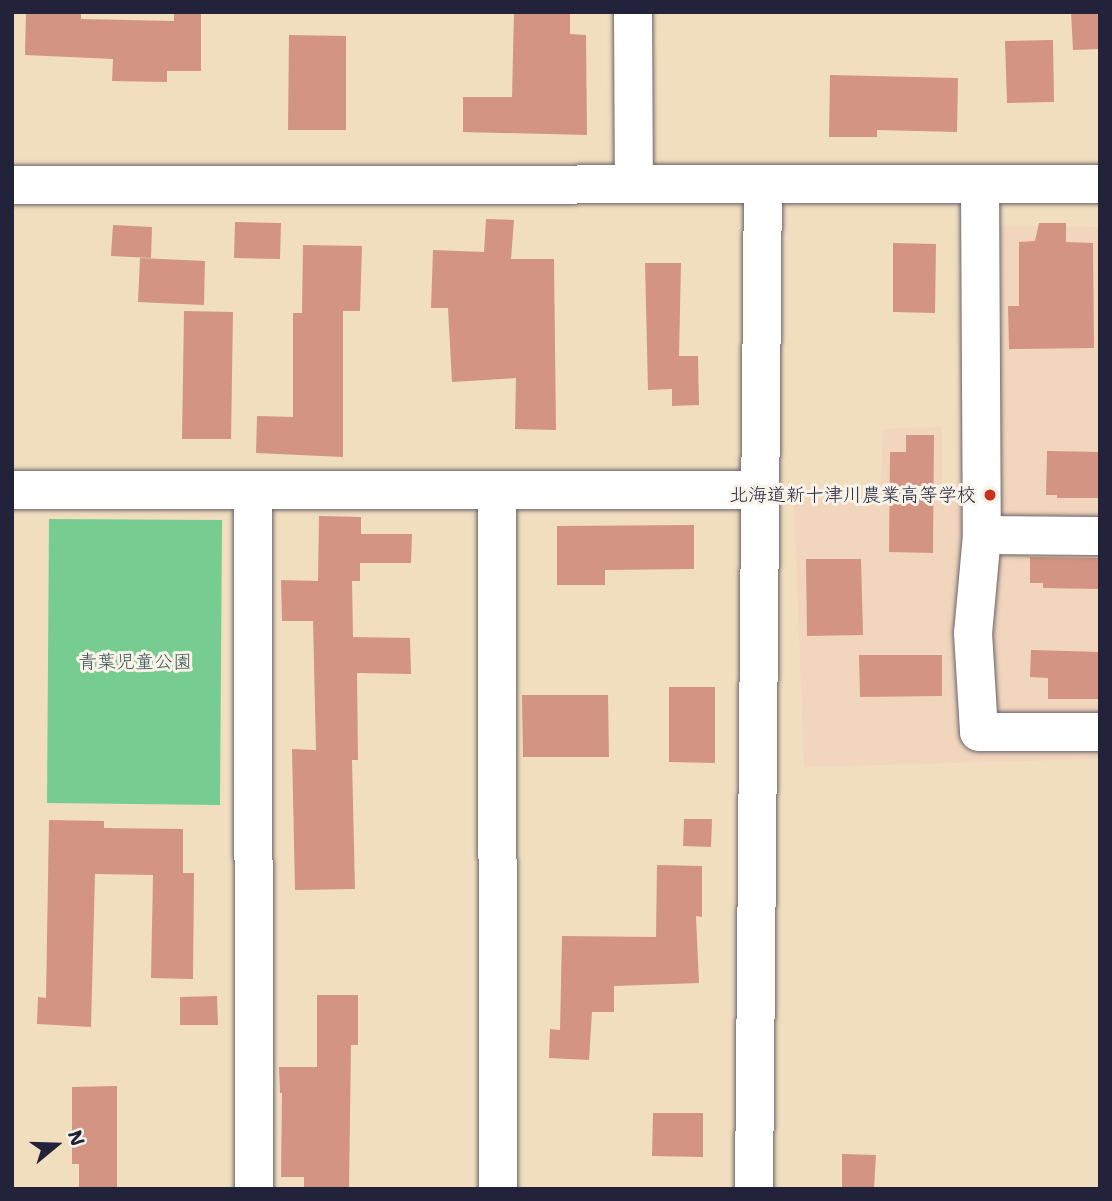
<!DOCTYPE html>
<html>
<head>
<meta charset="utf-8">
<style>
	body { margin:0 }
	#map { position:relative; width:1112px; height:1201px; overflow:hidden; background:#f1debf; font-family:"Shantell Sans","Klee One",sans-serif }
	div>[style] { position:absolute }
	.built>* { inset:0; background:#f1d5bd }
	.green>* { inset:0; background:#77cd91 }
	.building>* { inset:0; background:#d39483 }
	.roads { filter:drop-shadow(0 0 2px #6a6469) drop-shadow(0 0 2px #6a6469) }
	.minor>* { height:38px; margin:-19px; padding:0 19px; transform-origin:19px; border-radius:19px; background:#fff }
	.dots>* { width:19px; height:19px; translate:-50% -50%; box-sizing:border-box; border:4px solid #f7f3e8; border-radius:50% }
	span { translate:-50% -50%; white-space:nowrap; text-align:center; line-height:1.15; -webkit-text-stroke:6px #f7f3e8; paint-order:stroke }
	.poi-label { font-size:19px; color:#22223b }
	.right { translate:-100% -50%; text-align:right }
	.park-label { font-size:19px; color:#3c5555 }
	.frame { position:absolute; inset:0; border:14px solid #22223b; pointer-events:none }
	.north { position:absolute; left:21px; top:1110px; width:70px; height:70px; -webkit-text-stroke:5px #f7f3e8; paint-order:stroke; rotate:71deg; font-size:19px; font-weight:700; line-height:28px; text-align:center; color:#22223b }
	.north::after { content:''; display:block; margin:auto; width:24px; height:32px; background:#22223b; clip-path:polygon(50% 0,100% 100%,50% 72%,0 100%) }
</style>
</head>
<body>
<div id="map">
	<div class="built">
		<div style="clip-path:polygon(966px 226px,1100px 227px,1100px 759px,804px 767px,794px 498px,880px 499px,883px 429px,942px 427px,942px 488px,967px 492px)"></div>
	</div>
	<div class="green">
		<div style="clip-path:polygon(49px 519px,222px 520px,220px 805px,47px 803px)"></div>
	</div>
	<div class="building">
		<div style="clip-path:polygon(26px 12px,81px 12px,81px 19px,174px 21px,174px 12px,201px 12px,201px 71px,167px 71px,167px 82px,112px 81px,113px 59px,25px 55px)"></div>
		<div style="clip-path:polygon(514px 12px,570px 12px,570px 34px,586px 35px,587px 135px,463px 132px,463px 97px,512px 97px)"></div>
		<div style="clip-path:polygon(1071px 12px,1100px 12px,1100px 49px,1073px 50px)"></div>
		<div style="clip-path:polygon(289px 35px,346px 36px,346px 130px,288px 130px)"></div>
		<div style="clip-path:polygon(1053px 40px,1054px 102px,1007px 103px,1005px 41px)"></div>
		<div style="clip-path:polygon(830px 75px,958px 78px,957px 132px,877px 130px,877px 137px,829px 137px)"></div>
		<div style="clip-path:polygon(486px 219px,514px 220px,511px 259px,554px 259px,556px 430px,515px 429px,516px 378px,452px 382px,448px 308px,431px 308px,433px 250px,484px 252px)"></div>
		<div style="clip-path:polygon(235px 222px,281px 223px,280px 259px,234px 258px)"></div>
		<div style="clip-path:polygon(1039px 223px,1066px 223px,1066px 242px,1093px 243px,1094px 348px,1009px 349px,1008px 306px,1019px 306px,1019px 242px,1035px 241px)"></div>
		<div style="clip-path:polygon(113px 225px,152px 227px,151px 258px,111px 256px)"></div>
		<div style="clip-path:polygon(893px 243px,936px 244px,935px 313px,893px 312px)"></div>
		<div style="clip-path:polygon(303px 245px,362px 246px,360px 311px,343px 311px,343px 457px,256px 453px,257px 416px,293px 417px,293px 313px,302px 313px)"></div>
		<div style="clip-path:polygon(140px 258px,205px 261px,204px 305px,138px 302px)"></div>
		<div style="clip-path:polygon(645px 263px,681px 263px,679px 356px,698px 356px,699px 405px,672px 406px,672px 389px,648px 390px)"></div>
		<div style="clip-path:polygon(184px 311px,233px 312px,231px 439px,182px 439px)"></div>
		<div style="clip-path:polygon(906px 435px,934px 435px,933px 553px,889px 552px,890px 452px,906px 452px)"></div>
		<div style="clip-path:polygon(1047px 451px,1100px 452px,1100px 498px,1057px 498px,1057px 495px,1046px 495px)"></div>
		<div style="clip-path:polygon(319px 516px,361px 517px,361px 534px,412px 534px,411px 563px,360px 563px,360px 581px,352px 581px,353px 637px,410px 638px,411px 674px,357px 673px,358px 760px,352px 760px,355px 889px,295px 890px,292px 749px,316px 750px,313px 621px,282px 621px,281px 580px,318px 581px)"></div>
		<div style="clip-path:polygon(694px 525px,694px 569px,605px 570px,605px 585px,557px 585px,557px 526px)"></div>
		<div style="clip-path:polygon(1030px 557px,1100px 558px,1100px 589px,1043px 588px,1043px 583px,1030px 583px)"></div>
		<div style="clip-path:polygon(806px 559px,861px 559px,863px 635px,807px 636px)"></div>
		<div style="clip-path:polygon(1031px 650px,1100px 652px,1100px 699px,1048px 699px,1048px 678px,1030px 677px)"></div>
		<div style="clip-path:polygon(859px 655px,942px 655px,942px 696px,860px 697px)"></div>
		<div style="clip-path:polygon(669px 687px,715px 687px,715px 763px,669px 762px)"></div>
		<div style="clip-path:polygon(522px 695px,608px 695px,609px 757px,523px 757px)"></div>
		<div style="clip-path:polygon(684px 819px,712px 819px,711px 847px,683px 846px)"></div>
		<div style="clip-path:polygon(49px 820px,104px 821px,104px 828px,183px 829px,183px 873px,194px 873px,193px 979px,151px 978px,153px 875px,95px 874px,91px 1027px,37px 1024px,38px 997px,46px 998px)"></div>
		<div style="clip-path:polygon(657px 865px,702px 866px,702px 917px,696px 916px,699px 983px,614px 986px,614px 1012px,592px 1012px,589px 1060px,549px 1058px,550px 1029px,560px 1030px,562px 936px,656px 937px)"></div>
		<div style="clip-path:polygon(317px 995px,358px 995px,358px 1045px,351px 1045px,349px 1189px,304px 1189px,304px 1177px,281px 1177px,282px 1093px,280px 1093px,279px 1067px,317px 1067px)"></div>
		<div style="clip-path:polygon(217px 996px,218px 1025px,180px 1025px,180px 997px)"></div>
		<div style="clip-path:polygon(117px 1086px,117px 1189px,79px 1189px,79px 1164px,72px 1164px,72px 1087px)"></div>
		<div style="clip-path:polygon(653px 1113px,703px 1113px,703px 1157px,652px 1156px)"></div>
		<div style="clip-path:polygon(842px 1154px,876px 1155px,874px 1189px,842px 1189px)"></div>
	</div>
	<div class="roads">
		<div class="minor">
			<div style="left:633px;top:12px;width:171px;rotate:89.7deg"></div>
			<div style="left:980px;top:184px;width:351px;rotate:89.7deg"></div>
			<div style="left:982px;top:535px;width:98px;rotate:95.2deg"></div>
			<div style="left:973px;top:633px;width:99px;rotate:86.5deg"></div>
			<div style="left:979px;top:732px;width:121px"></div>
			<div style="left:12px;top:185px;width:1088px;rotate:-0.05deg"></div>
			<div style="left:12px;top:490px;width:747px"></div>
			<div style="left:497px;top:491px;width:698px;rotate:89.92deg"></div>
			<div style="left:253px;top:492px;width:697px;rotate:89.92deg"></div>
			<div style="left:982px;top:535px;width:118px;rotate:0.5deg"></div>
			<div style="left:754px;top:1189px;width:1004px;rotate:-89.49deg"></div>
		</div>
	</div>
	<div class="dots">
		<div style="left:990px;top:495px;background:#c8321e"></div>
	</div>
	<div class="poi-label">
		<span class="right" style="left:976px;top:495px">北海道新十津川農業高等学校</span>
	</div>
	<div class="park-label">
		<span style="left:135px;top:662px">青葉児童公園</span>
	</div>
	<div class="frame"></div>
	<div class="north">N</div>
</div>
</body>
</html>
